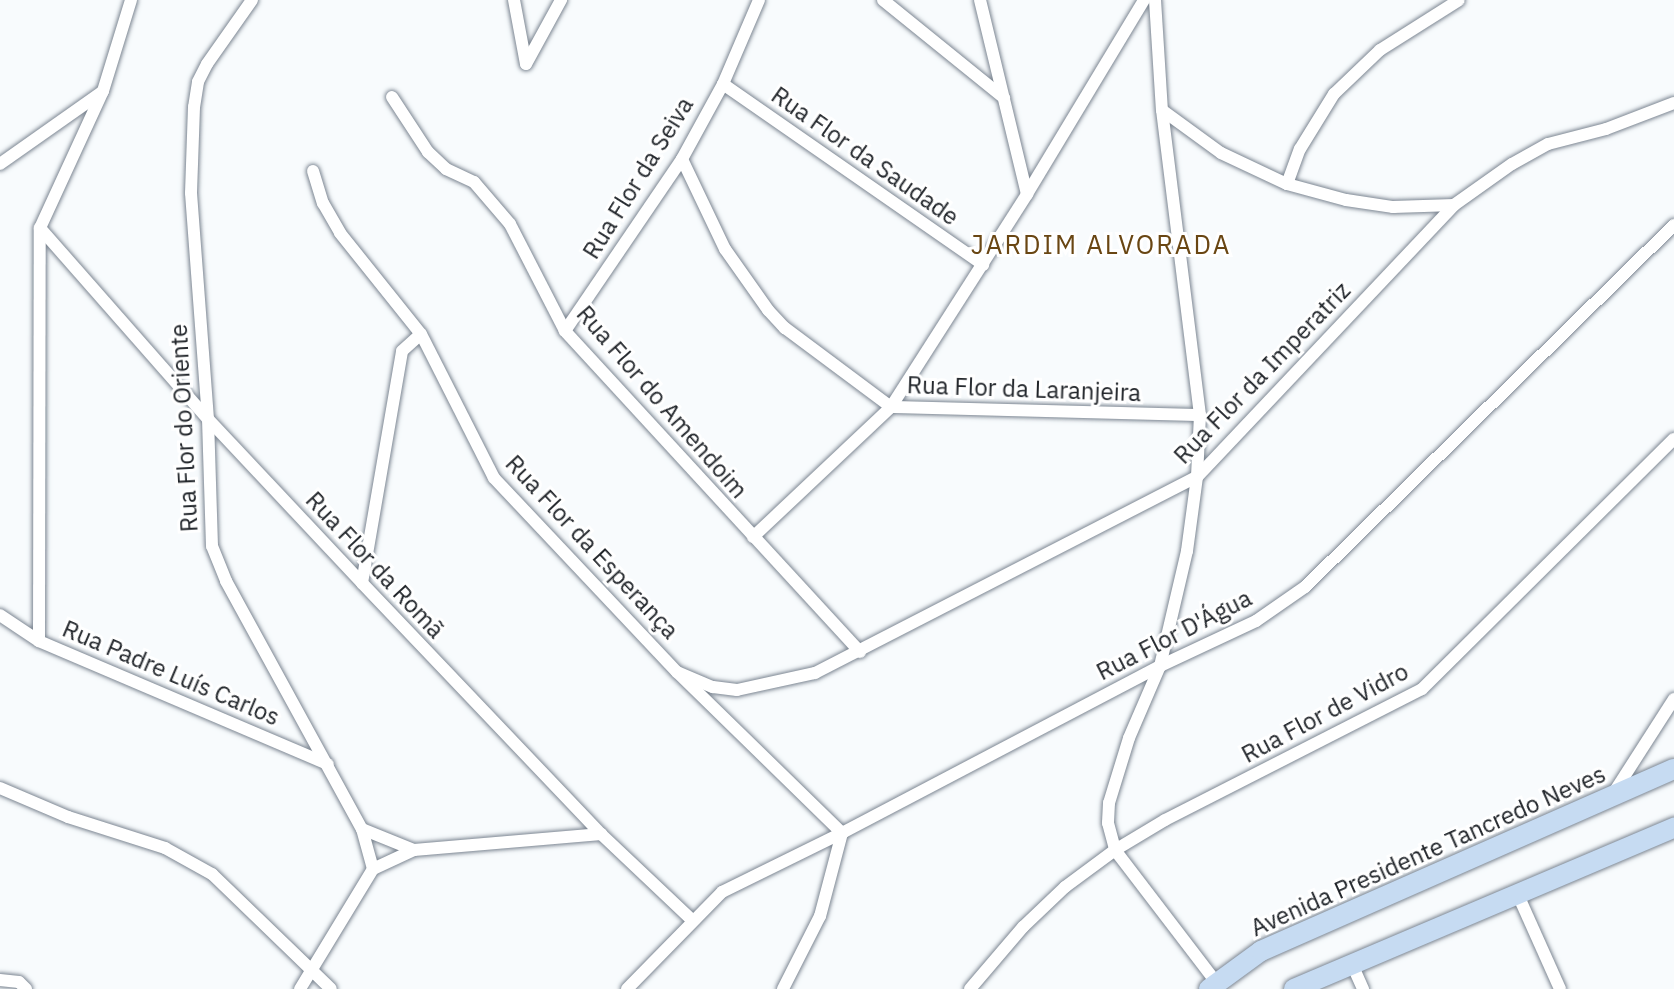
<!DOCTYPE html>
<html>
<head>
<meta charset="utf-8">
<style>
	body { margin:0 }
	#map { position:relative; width:1674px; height:989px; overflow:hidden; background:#f8fbfd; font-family:"IBM Plex Sans",sans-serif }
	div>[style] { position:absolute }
	.roads { filter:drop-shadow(0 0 2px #7c8692) drop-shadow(0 0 2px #7c8692) }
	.minor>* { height:12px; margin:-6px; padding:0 6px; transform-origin:6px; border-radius:6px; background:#fff }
	.primary>* { height:20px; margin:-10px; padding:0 10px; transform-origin:10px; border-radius:10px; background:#c6dbf2 }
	span { translate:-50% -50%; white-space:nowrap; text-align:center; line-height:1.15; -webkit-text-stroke:6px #fff; paint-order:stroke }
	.street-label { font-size:24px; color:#21252a }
	.neighbourhood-label { font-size:26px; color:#694613; letter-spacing:2px }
</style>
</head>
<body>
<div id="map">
	<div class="roads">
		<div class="minor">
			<div style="left:252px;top:0;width:78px;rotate:125.1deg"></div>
			<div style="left:207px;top:64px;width:20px;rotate:117deg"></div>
			<div style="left:198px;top:82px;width:25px;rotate:99deg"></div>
			<div style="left:194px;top:107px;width:86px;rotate:92deg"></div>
			<div style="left:191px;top:193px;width:227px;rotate:85.7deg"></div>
			<div style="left:208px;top:419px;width:127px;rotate:88.2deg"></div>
			<div style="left:212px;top:546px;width:38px;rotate:68deg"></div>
			<div style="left:226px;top:581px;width:283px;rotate:61.3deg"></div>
			<div style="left:362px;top:829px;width:41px;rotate:74.6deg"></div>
			<div style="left:514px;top:0;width:65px;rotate:79.4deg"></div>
			<div style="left:883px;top:0;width:156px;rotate:39deg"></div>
			<div style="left:980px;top:0;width:200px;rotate:76.4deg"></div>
			<div style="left:1155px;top:0;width:110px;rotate:86.4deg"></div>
			<div style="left:1162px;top:110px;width:307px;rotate:82.9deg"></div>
			<div style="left:1200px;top:415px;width:62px;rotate:92.8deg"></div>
			<div style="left:1197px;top:477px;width:75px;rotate:97.7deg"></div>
			<div style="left:1187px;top:551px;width:118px;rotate:103.2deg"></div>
			<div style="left:1160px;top:666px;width:78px;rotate:113.3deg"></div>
			<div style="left:1129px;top:738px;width:68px;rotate:107.1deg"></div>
			<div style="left:1109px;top:803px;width:20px;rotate:93deg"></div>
			<div style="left:1108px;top:823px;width:28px;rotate:75deg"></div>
			<div style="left:1115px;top:850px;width:166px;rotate:52.6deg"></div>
			<div style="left:526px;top:64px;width:73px;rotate:-61.3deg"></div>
			<div style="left:723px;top:84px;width:317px;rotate:34.8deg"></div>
			<div style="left:392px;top:97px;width:66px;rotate:56.8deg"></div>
			<div style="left:428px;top:152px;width:25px;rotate:43deg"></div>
			<div style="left:446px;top:169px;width:31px;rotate:25deg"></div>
			<div style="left:474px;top:182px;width:55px;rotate:49.4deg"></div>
			<div style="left:510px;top:224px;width:120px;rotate:62.8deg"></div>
			<div style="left:565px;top:331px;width:436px;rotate:47.4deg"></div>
			<div style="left:1162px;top:110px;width:73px;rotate:36.1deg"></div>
			<div style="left:1221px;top:153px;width:73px;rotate:25.2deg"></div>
			<div style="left:1287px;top:184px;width:61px;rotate:15.2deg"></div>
			<div style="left:1346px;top:200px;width:48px;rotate:8.5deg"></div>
			<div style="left:1393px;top:207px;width:61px;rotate:-1.9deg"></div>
			<div style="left:682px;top:159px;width:100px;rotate:64.5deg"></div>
			<div style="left:725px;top:249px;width:75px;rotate:54.8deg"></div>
			<div style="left:768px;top:310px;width:25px;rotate:47deg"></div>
			<div style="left:785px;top:328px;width:132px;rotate:36.7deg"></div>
			<div style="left:891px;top:407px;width:309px;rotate:1.5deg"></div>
			<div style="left:0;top:164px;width:125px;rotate:-35.2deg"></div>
			<div style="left:313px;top:171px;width:34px;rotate:73deg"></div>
			<div style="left:323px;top:203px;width:34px;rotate:60deg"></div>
			<div style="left:340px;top:233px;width:129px;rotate:51.3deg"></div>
			<div style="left:421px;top:334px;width:161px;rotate:63.1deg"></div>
			<div style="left:494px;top:478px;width:267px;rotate:46.7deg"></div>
			<div style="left:677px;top:672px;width:231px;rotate:44.3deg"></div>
			<div style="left:842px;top:833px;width:86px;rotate:104.8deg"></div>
			<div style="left:820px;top:916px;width:82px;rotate:116.9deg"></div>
			<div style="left:1287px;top:184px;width:37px;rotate:-70deg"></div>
			<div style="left:1300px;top:149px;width:65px;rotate:-58.3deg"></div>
			<div style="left:1334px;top:94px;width:64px;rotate:-43.7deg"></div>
			<div style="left:1380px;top:50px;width:93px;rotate:-32.3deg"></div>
			<div style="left:40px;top:228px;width:254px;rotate:48.7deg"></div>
			<div style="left:208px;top:419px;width:225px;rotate:46.8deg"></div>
			<div style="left:362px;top:583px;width:347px;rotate:46.4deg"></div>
			<div style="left:601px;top:834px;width:125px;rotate:43.4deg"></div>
			<div style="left:565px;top:331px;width:208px;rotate:-55.8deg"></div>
			<div style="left:682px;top:159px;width:85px;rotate:-61.3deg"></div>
			<div style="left:723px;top:84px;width:91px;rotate:-66.8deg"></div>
			<div style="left:753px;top:537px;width:190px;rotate:-43.3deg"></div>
			<div style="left:891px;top:407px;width:253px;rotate:-57.4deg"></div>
			<div style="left:1027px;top:194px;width:227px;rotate:-58.9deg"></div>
			<div style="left:362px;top:583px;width:235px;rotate:-80.2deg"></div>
			<div style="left:402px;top:351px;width:25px;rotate:-42deg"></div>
			<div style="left:0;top:615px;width:47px;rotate:33.7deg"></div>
			<div style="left:39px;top:641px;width:314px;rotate:23.1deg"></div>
			<div style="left:39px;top:641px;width:413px;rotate:-89.9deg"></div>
			<div style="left:40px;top:228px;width:151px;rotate:-65.3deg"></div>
			<div style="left:103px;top:91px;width:95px;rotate:-72.9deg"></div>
			<div style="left:677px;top:672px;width:39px;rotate:23deg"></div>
			<div style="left:713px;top:687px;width:24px;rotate:7deg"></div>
			<div style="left:737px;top:690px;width:80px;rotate:-12.3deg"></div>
			<div style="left:815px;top:673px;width:429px;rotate:-27.2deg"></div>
			<div style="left:1197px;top:477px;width:374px;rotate:-46.6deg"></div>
			<div style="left:1454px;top:205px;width:71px;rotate:-35.3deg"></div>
			<div style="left:1512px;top:164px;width:41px;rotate:-29.1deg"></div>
			<div style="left:1548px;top:144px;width:60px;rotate:-14.5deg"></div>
			<div style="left:1606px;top:129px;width:73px;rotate:-20.9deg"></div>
			<div style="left:0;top:788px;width:74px;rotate:23.1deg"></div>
			<div style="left:68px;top:817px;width:102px;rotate:17.7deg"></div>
			<div style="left:165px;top:848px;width:54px;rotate:29deg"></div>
			<div style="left:212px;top:874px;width:165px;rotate:44deg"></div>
			<div style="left:1613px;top:794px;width:113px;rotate:-57.3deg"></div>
			<div style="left:362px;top:829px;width:56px;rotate:22deg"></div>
			<div style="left:414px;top:850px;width:188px;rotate:-4.9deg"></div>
			<div style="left:1518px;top:895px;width:103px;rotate:65.9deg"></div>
			<div style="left:1351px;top:962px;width:30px;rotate:66deg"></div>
			<div style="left:0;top:980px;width:19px;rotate:6deg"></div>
			<div style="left:19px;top:982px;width:10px;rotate:45deg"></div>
			<div style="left:300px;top:989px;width:140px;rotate:-58.7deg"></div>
			<div style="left:373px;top:869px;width:45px;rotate:-24.9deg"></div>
			<div style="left:627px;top:989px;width:136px;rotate:-45.6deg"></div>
			<div style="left:722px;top:892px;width:134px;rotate:-26.2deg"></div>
			<div style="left:842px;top:833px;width:359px;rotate:-27.7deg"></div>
			<div style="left:1160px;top:666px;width:106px;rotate:-25.1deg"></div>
			<div style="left:1256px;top:621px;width:60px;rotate:-34.8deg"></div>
			<div style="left:1305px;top:587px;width:517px;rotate:-44.45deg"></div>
			<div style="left:970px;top:989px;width:82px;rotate:-49.5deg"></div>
			<div style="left:1023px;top:927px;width:58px;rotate:-43.6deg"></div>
			<div style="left:1065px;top:887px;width:62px;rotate:-36.5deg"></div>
			<div style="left:1115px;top:850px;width:58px;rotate:-31deg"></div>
			<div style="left:1165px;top:820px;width:288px;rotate:-27deg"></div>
			<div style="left:1422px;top:689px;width:355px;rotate:-44.8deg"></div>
		</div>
		<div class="primary">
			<div style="left:1209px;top:989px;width:64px;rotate:-36.2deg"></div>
			<div style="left:1261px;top:951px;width:451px;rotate:-23.8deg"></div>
			<div style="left:1294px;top:989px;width:413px;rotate:-23deg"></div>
		</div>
	</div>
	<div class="street-label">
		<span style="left:865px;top:156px;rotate:35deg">Rua Flor da Saudade</span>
		<span style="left:638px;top:178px;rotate:-58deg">Rua Flor da Seiva</span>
		<span style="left:1262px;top:373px;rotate:-46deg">Rua Flor da Imperatriz</span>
		<span style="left:1024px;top:389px;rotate:2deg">Rua Flor da Laranjeira</span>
		<span style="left:662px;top:402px;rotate:49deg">Rua Flor do Amendoim</span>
		<span style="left:184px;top:428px;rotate:-93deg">Rua Flor do Oriente</span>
		<span style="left:592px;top:547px;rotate:47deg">Rua Flor da Esperança</span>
		<span style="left:375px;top:565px;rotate:47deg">Rua Flor da Romã</span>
		<span style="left:1174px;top:635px;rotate:-27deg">Rua Flor D'Água</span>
		<span style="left:171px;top:673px;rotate:23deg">Rua Padre Luís Carlos</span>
		<span style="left:1325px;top:713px;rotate:-28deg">Rua Flor de Vidro</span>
		<span style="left:1428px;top:851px;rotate:-24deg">Avenida Presidente Tancredo Neves</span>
	</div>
	<div class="neighbourhood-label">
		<span style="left:1101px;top:245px">JARDIM ALVORADA</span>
	</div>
</div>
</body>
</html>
